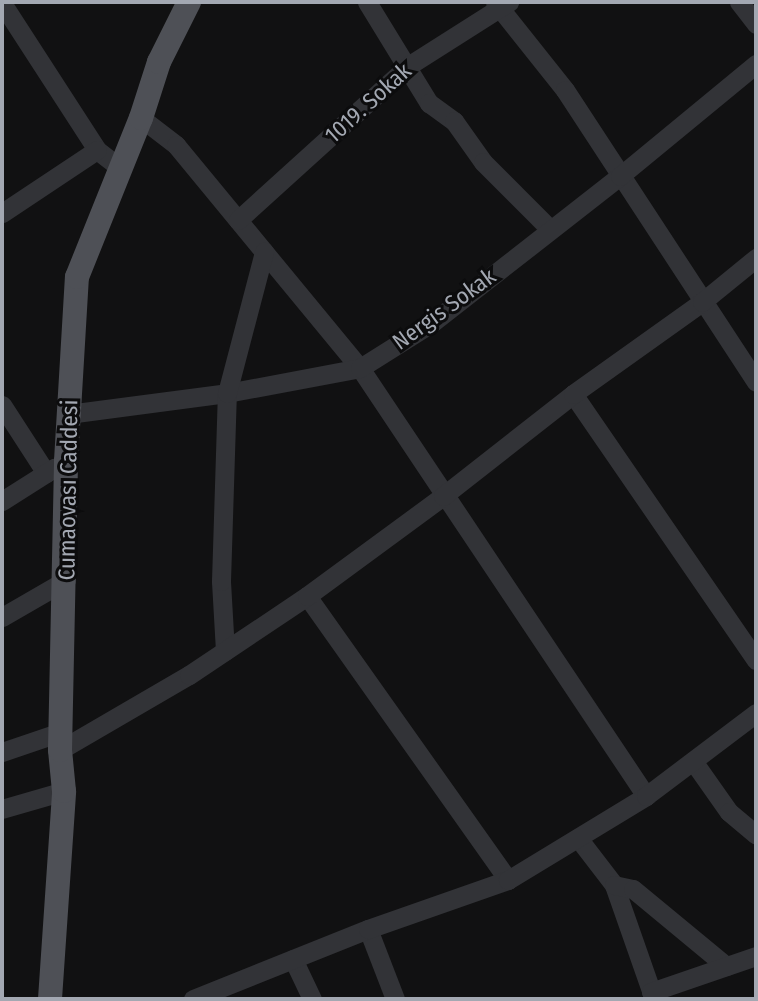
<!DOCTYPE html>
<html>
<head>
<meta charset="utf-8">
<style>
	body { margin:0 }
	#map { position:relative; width:758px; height:1001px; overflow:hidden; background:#111112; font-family:"Fira Sans Condensed",sans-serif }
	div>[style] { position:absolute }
	.minor>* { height:19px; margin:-9.5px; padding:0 9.5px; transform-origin:9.5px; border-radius:9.5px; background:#323337 }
	.major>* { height:24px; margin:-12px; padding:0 12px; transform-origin:12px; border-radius:12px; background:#4e5056 }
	span { translate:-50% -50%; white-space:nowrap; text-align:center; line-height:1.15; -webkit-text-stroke:6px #0c0c0d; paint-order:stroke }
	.street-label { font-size:23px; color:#a3a8b2 }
	.frame { position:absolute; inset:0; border:4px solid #a3a8b2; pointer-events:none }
</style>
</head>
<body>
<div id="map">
	<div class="minor">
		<div style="left:367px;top:2px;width:119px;rotate:58.5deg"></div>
		<div style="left:429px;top:103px;width:31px;rotate:36deg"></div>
		<div style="left:454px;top:121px;width:50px;rotate:54.7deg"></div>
		<div style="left:483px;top:162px;width:95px;rotate:45deg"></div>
		<div style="left:495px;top:2px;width:112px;rotate:51.5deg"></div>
		<div style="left:565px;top:90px;width:349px;rotate:56.8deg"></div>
		<div style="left:739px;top:2px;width:28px;rotate:52deg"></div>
		<div style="left:2px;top:3px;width:175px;rotate:57.1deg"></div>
		<div style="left:97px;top:150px;width:31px;rotate:38deg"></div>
		<div style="left:141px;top:118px;width:44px;rotate:37.6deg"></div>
		<div style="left:176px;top:145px;width:289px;rotate:50.5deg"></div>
		<div style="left:360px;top:368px;width:515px;rotate:56.25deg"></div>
		<div style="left:2px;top:213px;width:114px;rotate:-33.6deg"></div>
		<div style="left:238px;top:220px;width:229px;rotate:-42.2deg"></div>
		<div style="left:408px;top:66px;width:120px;rotate:-32.4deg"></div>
		<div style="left:573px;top:394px;width:323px;rotate:55.5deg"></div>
		<div style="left:2px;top:405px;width:81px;rotate:57.1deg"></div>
		<div style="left:68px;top:414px;width:160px;rotate:-7.5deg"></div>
		<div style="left:227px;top:393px;width:135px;rotate:-10.6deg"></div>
		<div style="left:360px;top:368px;width:86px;rotate:-32.2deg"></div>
		<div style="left:433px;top:322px;width:237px;rotate:-38deg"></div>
		<div style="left:620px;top:176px;width:176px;rotate:-39.5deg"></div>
		<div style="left:2px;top:501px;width:62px;rotate:-32.4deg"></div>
		<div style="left:307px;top:596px;width:348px;rotate:54.7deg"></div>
		<div style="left:2px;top:617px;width:74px;rotate:-30deg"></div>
		<div style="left:225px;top:651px;width:70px;rotate:-93.3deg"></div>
		<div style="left:221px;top:581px;width:188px;rotate:-88.2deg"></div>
		<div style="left:227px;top:393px;width:146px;rotate:-75.3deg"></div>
		<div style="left:60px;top:750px;width:149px;rotate:-30.2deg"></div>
		<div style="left:189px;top:675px;width:142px;rotate:-33.8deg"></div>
		<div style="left:307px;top:596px;width:169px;rotate:-36.3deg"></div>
		<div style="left:443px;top:496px;width:165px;rotate:-38.1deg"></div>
		<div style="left:573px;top:394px;width:158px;rotate:-35.5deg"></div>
		<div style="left:702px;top:302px;width:70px;rotate:-39.2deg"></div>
		<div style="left:2px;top:752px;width:62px;rotate:-18.7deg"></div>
		<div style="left:693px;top:761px;width:62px;rotate:54.8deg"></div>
		<div style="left:729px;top:812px;width:35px;rotate:40deg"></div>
		<div style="left:2px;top:809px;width:65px;rotate:-16.2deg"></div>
		<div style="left:578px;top:838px;width:59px;rotate:52.5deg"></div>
		<div style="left:614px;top:885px;width:121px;rotate:70.7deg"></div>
		<div style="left:614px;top:885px;width:19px;rotate:12deg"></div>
		<div style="left:633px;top:889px;width:121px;rotate:39.6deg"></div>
		<div style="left:368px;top:929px;width:75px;rotate:68.9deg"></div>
		<div style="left:293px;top:959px;width:44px;rotate:64.6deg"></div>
		<div style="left:651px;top:992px;width:111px;rotate:-18.9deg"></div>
		<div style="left:193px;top:999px;width:188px;rotate:-21.8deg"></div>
		<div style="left:368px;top:929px;width:148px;rotate:-19.3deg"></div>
		<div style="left:508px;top:880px;width:162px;rotate:-31.3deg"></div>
		<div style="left:646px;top:796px;width:138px;rotate:-37deg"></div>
	</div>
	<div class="major">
		<div style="left:50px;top:999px;width:208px;rotate:-86.1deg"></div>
		<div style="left:64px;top:791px;width:41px;rotate:-95.6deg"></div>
		<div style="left:60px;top:750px;width:289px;rotate:-88.8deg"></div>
		<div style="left:66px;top:461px;width:184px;rotate:-86.6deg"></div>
		<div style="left:77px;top:277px;width:171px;rotate:-68.1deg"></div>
		<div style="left:141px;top:118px;width:59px;rotate:-72.2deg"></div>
		<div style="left:159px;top:62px;width:67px;rotate:-63.4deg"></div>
	</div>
	<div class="street-label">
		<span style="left:368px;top:103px;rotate:-42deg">1019. Sokak</span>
		<span style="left:444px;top:309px;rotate:-36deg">Nergis Sokak</span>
		<span style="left:68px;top:490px;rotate:-89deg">Cumaovası Caddesi</span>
	</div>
	<div class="frame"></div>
</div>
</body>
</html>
